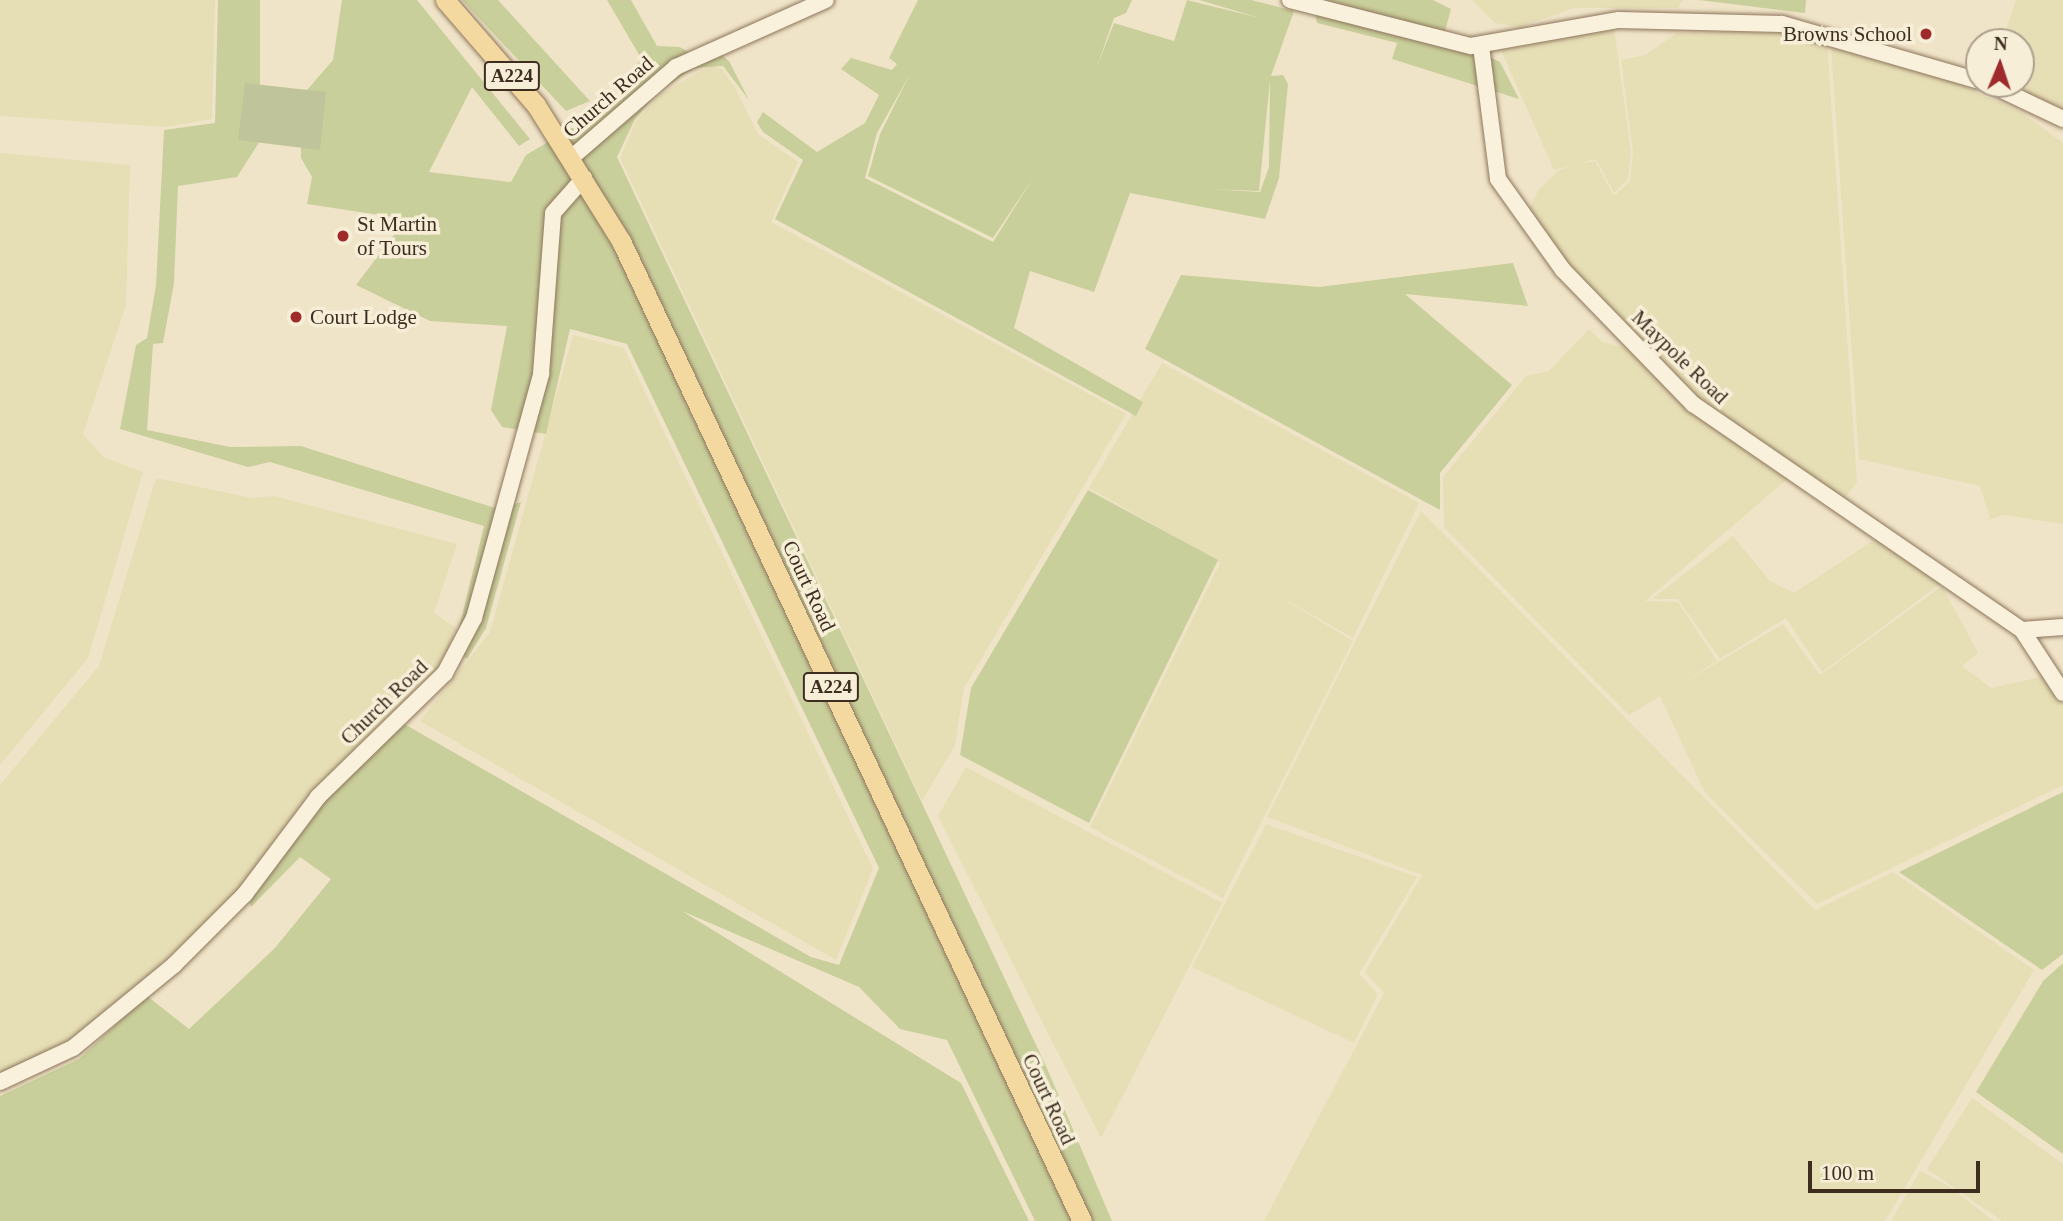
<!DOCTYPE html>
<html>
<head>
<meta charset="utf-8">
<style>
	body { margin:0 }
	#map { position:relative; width:2063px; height:1221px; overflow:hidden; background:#f0e4c8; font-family:Georgia,serif }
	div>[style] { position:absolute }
	.farmland>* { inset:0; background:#e6deb5 }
	.green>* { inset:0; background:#c9cf9b }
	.cemetery>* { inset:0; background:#bfc49a }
	.roads { filter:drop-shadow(0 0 2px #8d765c) drop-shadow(0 0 2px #8d765c) }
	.minor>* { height:16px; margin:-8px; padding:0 8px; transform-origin:8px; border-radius:8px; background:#faf1dc }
	.major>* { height:19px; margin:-9.5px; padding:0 9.5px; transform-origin:9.5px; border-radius:9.5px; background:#f3d9a0 }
	.dots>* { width:19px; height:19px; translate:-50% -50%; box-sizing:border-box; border:4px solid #f7eed8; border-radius:50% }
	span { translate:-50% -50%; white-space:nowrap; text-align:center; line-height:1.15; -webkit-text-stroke:7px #f7eed8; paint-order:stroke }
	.shield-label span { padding:2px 5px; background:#f7eed8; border:2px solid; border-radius:5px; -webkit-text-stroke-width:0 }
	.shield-label { font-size:19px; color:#3d2e20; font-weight:700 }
	.poi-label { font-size:21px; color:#3d2e20 }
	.right { translate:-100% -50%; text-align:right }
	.left { translate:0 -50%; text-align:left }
	.street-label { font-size:21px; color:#3d2e20 }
	.north { position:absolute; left:1965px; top:28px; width:70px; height:70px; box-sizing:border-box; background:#f7eed8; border:2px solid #ada18e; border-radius:50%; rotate:2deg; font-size:19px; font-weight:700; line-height:28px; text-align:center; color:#3d2e20 }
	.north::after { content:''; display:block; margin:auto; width:24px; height:32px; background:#9e2a2b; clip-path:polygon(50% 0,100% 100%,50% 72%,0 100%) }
	.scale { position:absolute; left:1808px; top:1161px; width:172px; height:32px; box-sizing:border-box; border:4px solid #3d2e20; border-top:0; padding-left:9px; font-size:21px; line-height:24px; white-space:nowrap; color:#3d2e20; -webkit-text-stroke:5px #f7eed8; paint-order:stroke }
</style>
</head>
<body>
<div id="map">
	<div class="farmland">
		<div style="clip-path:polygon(0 0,215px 0,212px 119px,165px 127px,0 116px)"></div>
		<div style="clip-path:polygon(1472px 0,1683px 0,1678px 8px,1575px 8px,1520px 27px,1495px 23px)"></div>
		<div style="clip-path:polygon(2016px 0,2063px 0,2063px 109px,2003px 84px,2021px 84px,2021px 42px,2002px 42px)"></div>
		<div style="clip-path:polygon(1614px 28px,1631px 152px,1628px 179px,1614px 193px,1596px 159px,1554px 170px,1501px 50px)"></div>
		<div style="clip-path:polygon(1765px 31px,1827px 41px,1857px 482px,1844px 499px,1695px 399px,1567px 268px,1527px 213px,1539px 189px,1559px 170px,1577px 164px,1595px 161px,1614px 196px,1630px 181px,1633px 152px,1621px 60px,1645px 55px,1677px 33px)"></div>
		<div style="clip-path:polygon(1831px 47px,1955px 82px,2022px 113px,2063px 143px,2063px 524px,2004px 515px,1990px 519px,1980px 486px,1859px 459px)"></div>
		<div style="clip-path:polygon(710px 66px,722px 69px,735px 88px,758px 134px,798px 162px,771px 222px,1126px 414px,964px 688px,955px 745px,922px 801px,620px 158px,636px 121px,661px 94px)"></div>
		<div style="clip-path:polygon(0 153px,130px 165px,126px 305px,83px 434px,103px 457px,143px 472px,88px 658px,0 765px)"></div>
		<div style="clip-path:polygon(1589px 329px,1602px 342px,1631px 349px,1690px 411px,1790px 477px,1645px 601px,1678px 602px,1717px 661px,1679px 685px,1783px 624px,1820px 675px,1942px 586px,1978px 653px,1962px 666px,1991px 688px,2046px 676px,2063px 704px,2063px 785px,1817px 904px,1705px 793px,1660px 696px,1629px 715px,1444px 527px,1443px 477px,1526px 376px,1549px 371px)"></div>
		<div style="clip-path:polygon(573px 335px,624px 348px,873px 869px,836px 960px,420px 721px,490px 632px)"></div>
		<div style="clip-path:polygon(1162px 363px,1419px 503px,1353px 638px,1089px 488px)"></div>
		<div style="clip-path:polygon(156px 478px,252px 498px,274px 496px,457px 544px,434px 613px,456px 628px,441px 669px,243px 889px,71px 1046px,0 1079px,0 785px,99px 666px)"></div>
		<div style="clip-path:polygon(1421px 511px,1815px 910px,1893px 872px,2034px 970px,1885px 1221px,1264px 1221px,1384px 993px,1365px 972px,1422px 875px,1267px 817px)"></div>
		<div style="clip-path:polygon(1733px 536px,1770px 581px,1794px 593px,1880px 536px,1944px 581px,1822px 672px,1786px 618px,1720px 659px,1678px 599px,1652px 599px)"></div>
		<div style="clip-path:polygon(1221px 561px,1353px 641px,1223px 898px,1090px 827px)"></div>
		<div style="clip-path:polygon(966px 767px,1222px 903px,1101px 1138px,938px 816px)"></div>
		<div style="clip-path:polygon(1266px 824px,1417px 877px,1359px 974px,1378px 994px,1354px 1043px,1192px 967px)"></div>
		<div style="clip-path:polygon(1972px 1098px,2063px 1164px,2063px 1221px,2002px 1221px,1927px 1169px)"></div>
		<div style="clip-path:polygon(1920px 1171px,1947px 1185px,1994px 1221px,1891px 1221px)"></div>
	</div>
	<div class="green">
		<div style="clip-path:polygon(218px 0,260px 0,260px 141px,237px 177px,178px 186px,174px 283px,163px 343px,153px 344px,147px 430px,230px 447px,301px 446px,498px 509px,521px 502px,486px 628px,467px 659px,454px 649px,484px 526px,270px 462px,248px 467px,120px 429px,136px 345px,147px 338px,156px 285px,164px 130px,215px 123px)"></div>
		<div style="clip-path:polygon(342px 0,417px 0,530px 139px,519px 146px,472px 87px,429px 172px,511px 182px,526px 155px,614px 103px,641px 58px,607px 0,631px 0,657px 46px,680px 47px,693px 55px,717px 51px,729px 61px,749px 100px,723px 66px,695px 68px,659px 91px,635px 119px,617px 157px,1046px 1066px,1112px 1221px,1035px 1221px,947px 1040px,900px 1029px,859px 987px,682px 911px,961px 1083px,1029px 1221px,0 1221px,0 1096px,79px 1059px,147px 996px,189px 1029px,275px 948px,331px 879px,300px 857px,251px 907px,249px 899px,318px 809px,399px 721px,811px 957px,839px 965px,879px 868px,627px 344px,570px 329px,546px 434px,502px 427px,491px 410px,507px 326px,430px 321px,356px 285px,406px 219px,307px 204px,312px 177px,301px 158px,301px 97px,333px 60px)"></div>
		<div style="clip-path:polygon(462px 0,498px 0,590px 101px,566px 111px)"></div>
		<div style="clip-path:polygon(evenodd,918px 0,1132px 0,1126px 13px,1114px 18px,1096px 69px,1114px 23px,1174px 41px,1187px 0,1260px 18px,1199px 0,1251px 0,1294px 11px,1271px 76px,1283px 75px,1288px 84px,1279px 178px,1265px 219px,1130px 193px,1094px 292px,1030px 271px,1014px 328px,1143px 402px,1136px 416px,775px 219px,803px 160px,763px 132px,757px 122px,763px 112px,817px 152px,865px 123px,879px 95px,841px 69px,851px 58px,892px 70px,897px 64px,889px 58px,918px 0,910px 74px,880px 134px,868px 176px,993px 238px,1033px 178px,993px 242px,865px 178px,877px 133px,910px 74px,918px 0,1270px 80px,1269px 167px,1260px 192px,1208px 189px,1259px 191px,1270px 80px)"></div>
		<div style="clip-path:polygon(1313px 0,1433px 0,1451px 9px,1444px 35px,1500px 62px,1519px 99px,1392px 59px,1397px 43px,1317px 23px)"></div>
		<div style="clip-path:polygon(1699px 0,1806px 0,1805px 13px)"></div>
		<div style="clip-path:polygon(1513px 263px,1528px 306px,1405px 294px,1512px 385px,1440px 473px,1440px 510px,1145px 349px,1181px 275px,1319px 287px)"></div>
		<div style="clip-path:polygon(1088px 490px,1218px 560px,1089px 823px,960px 755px,971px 688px)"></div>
		<div style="clip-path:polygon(2063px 792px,2063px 954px,2042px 970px,1899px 872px)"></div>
		<div style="clip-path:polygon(2063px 963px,2063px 1154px,1976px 1092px,2043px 981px)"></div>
	</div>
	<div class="cemetery">
		<div style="clip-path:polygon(245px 83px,326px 92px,320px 150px,238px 140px)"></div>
	</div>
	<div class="roads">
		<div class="minor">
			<div style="left:1290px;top:0;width:187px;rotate:14.3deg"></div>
			<div style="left:1471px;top:46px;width:150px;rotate:-10deg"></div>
			<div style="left:1619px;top:20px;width:163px;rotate:1.4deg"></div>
			<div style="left:1782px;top:24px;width:205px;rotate:16.1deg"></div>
			<div style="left:1481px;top:46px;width:134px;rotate:82.7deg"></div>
			<div style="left:1498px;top:179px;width:112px;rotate:54.5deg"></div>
			<div style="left:1563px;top:270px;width:187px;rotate:45.9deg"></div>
			<div style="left:1693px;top:404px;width:399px;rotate:34.5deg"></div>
			<div style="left:2022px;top:630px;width:75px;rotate:56.9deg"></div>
			<div style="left:1989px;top:84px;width:82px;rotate:25.3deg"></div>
			<div style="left:571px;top:158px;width:139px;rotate:-40.9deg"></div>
			<div style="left:676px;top:67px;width:164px;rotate:-24.1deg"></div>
			<div style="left:2022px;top:630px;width:41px;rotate:-4.2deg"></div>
			<div style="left:0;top:1082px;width:81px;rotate:-25deg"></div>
			<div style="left:73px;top:1048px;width:131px;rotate:-39.4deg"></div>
			<div style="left:174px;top:965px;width:100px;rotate:-45deg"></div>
			<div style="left:245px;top:894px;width:121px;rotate:-53deg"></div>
			<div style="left:318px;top:797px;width:177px;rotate:-44.3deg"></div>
			<div style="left:445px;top:673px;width:62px;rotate:-62.2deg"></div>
			<div style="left:474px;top:618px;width:253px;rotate:-74.6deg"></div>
			<div style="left:541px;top:374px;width:161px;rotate:-85.7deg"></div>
			<div style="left:553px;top:213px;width:47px;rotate:-48.5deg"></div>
		</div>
		<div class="major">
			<div style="left:445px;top:0;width:139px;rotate:49.1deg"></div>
			<div style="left:536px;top:105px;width:160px;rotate:58deg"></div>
			<div style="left:621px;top:241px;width:1083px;rotate:64.81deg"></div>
		</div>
	</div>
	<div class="dots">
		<div style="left:1926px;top:34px;background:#9e2a2b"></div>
		<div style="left:343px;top:236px;background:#9e2a2b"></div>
		<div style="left:296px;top:317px;background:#9e2a2b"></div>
	</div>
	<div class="shield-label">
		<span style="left:512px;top:76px">A224</span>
		<span style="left:831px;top:687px">A224</span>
	</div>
	<div class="poi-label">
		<span class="right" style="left:1912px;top:34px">Browns School</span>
		<span class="left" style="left:357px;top:236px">St Martin<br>of Tours</span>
		<span class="left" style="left:310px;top:317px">Court Lodge</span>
	</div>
	<div class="street-label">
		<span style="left:608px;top:97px;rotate:-41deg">Church Road</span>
		<span style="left:1680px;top:357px;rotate:44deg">Maypole Road</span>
		<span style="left:809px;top:586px;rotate:65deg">Court Road</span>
		<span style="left:384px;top:702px;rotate:-44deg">Church Road</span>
		<span style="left:1049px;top:1099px;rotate:65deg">Court Road</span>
	</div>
	<div class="north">N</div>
	<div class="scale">100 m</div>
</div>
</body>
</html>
